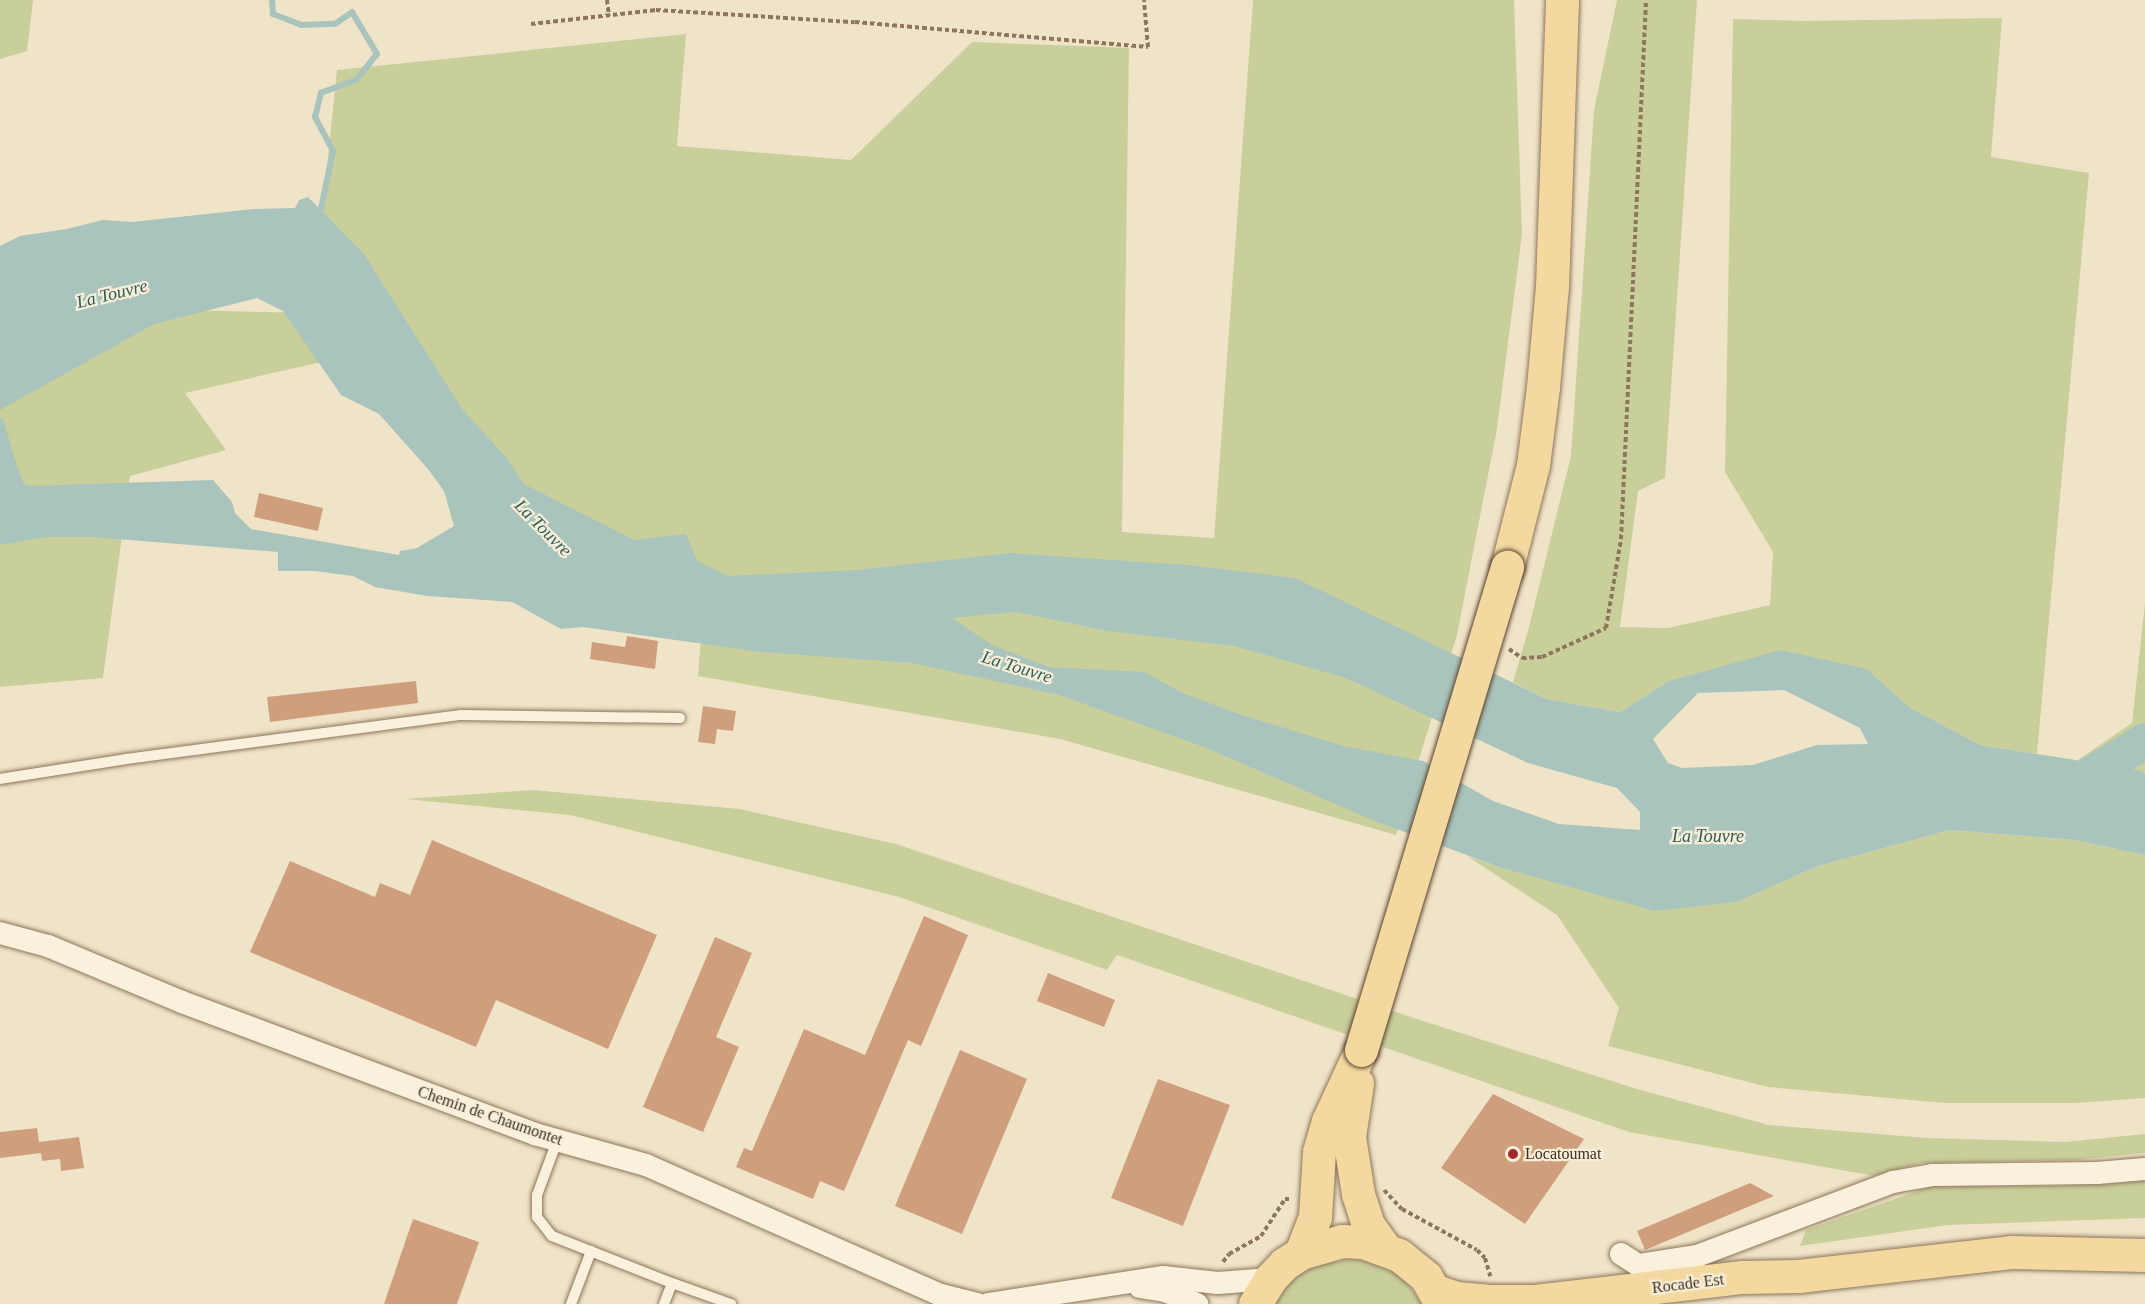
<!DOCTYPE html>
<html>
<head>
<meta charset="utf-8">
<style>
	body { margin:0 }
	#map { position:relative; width:2145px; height:1304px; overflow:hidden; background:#f0e4c8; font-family:"Times New Roman",serif }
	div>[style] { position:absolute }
	.green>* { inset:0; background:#c9cf9b }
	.water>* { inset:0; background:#a9c4bc }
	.stream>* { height:6px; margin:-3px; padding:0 3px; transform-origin:3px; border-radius:3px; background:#a9c4bc }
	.river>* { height:36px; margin:-18px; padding:0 18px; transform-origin:18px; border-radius:18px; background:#a9c4bc }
	.building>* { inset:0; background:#cf9f7d }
	.path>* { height:4px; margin-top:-2px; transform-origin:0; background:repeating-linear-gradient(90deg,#8d765c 0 4.5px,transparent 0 7.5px) }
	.roads { filter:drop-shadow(0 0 2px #8d765c) drop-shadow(0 0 2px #8d765c) }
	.lane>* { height:10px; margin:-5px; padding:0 5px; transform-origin:5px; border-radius:5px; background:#faf1dc }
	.street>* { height:22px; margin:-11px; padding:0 11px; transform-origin:11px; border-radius:11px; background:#faf1dc }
	.primary>* { height:33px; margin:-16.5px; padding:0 16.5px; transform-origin:16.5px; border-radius:16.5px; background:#f3d9a0 }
	.bridges { filter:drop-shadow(0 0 2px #5b4430) drop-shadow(0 0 2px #5b4430) }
	.primary-bridge>* { height:33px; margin:-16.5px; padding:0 16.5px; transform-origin:16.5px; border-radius:16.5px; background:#f3d9a0 }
	.dots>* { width:16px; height:16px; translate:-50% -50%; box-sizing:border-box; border:3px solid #f7eed8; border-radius:50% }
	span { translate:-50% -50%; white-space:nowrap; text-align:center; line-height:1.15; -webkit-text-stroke:4.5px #f7eed8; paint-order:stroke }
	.street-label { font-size:16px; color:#3d2e20 }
	.poi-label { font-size:16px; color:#3d2e20 }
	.left { translate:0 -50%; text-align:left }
	.water-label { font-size:18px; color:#2f5d5a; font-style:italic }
</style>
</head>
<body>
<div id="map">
	<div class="green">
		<div style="clip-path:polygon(0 0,33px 0,27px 51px,0 59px)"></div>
		<div style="clip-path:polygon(1253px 0,1514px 0,1522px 234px,1497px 429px,1457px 635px,1396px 835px,1060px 739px,698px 676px,702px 625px,357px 354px,185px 393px,226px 450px,130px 476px,103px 678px,0 687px,0 408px,175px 310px,312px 313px,337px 70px,686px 34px,677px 146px,851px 160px,972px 42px,1129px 48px,1122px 532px,1214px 538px)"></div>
		<div style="clip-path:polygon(1617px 0,1697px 0,1665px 478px,1638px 491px,1620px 627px,1668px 628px,1770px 605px,1773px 552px,1725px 472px,1733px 19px,1802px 21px,2002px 18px,1991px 157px,2089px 173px,2037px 754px,1980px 745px,1909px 707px,1867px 669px,1669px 681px,1620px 712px,1547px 699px,1513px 682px,1528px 631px,1571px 456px,1594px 110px)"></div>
		<div style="clip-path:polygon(2145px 603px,2145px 774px,2139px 770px,2078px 760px,2132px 723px)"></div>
		<div style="clip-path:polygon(533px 790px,740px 809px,896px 844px,1420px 1020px,1637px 1089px,1769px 1125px,1927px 1138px,2065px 1142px,2145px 1134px,2145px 1153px,2075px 1160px,1921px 1163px,1875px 1176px,1629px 1132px,1117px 955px,1107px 970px,899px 897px,570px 815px,405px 799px)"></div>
		<div style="clip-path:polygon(1950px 830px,2074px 840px,2145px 855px,2145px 1098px,2076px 1103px,1944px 1103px,1768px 1087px,1608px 1046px,1619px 1008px,1557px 915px,1467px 856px,1499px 867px,1534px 875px,1737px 902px,1818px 866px)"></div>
		<div style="clip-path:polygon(2145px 1178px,2145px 1218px,1948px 1225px,1800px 1246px,1806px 1230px,1932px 1186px,2062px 1186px)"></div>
		<div style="clip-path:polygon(1349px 1259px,1365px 1261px,1395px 1273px,1408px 1284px,1422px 1304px,1275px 1304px,1289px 1284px,1302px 1273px,1316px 1266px)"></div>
	</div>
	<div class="water">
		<div style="clip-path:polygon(evenodd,308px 197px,364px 254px,462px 409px,506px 457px,524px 484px,634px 540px,686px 534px,697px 561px,728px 576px,856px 570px,1010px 553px,1189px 565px,1295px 578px,1547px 699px,1620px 712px,1669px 681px,1781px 650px,1867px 669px,1909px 707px,1980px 745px,2139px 770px,2145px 774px,2145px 855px,2074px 840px,1950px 830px,1818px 866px,1737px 902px,1655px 911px,1499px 867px,1375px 821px,1204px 747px,1059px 695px,912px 663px,761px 652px,583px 627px,561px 629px,512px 602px,427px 596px,375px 587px,353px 576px,315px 571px,278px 571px,278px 552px,92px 537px,46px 537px,0 545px,0 418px,3px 419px,18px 470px,24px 484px,28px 486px,213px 480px,232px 502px,235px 513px,251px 529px,399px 555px,400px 551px,417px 548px,454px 526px,444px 491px,428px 469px,379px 414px,341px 395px,283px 311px,257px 298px,154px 324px,0 410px,0 246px,20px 236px,67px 229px,103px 220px,132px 222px,253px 209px,295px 208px,299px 200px,308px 197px,1016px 612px,1108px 631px,1234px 646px,1346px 678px,1528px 763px,1617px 788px,1640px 812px,1640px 830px,1559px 824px,1493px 801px,1423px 761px,1343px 746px,1239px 714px,1185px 694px,1144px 672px,1049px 667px,992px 645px,952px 618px,1016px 612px,308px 197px,1784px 690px,1860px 728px,1868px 744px,1817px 745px,1753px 765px,1682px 768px,1668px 763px,1653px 739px,1698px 693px,1784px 690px)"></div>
	</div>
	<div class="stream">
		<div style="left:272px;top:0;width:14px;rotate:86deg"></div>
		<div style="left:273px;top:14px;width:30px;rotate:21deg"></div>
		<div style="left:301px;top:25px;width:34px;rotate:-2deg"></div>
		<div style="left:335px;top:24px;width:21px;rotate:-35deg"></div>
		<div style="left:352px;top:12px;width:49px;rotate:59.2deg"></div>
		<div style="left:377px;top:54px;width:33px;rotate:129deg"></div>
		<div style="left:356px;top:80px;width:37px;rotate:160deg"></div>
		<div style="left:321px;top:93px;width:25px;rotate:104deg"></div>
		<div style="left:315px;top:117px;width:38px;rotate:62deg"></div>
		<div style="left:333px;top:151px;width:68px;rotate:101.8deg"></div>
	</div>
	<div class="river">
		<div style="left:2064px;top:791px;width:95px;rotate:-31.7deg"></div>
	</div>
	<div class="building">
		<div style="clip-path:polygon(259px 493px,323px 508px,318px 531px,254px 517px)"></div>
		<div style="clip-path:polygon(627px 636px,658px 641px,655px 669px,590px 659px,592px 642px,625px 647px)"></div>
		<div style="clip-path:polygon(416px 681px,418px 703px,270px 722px,267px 697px)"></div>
		<div style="clip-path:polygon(703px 706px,736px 711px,733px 731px,717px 729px,715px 744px,698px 742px)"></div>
		<div style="clip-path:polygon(432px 840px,657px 935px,608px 1049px,496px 1000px,476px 1047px,250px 952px,290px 861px,375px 897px,380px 883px,410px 895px)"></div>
		<div style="clip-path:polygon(924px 916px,968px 935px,921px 1046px,908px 1040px,844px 1191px,820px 1181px,813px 1199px,736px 1167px,744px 1148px,752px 1151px,804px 1029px,865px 1055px)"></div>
		<div style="clip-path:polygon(715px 937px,752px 953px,716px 1037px,739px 1047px,703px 1132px,643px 1107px)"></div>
		<div style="clip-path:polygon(1048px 973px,1115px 1000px,1104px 1027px,1037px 1001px)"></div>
		<div style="clip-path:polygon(960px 1050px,1027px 1079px,962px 1234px,895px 1206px)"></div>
		<div style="clip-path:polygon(1158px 1079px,1230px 1105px,1183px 1226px,1111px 1198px)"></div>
		<div style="clip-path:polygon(1493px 1094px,1584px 1139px,1525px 1224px,1441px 1168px)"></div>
		<div style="clip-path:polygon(37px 1128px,39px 1142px,79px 1137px,84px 1168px,61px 1171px,60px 1159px,42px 1161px,41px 1153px,0 1158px,0 1132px)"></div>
		<div style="clip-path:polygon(1750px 1183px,1774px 1196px,1645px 1250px,1637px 1231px)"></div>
		<div style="clip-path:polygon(413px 1219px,479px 1242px,457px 1304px,384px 1304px)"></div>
	</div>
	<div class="path">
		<div style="left:607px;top:0;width:16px;rotate:83deg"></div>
		<div style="left:531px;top:24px;width:126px;rotate:-6.4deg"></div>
		<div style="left:656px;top:10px;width:199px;rotate:3.5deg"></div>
		<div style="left:855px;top:22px;width:294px;rotate:4.9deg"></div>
		<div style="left:1148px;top:47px;width:47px;rotate:-94.9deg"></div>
		<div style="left:1509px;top:649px;width:16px;rotate:35deg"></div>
		<div style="left:1522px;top:658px;width:20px;rotate:-3deg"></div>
		<div style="left:1542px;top:657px;width:70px;rotate:-24.4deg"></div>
		<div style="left:1606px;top:628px;width:90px;rotate:-80.4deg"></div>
		<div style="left:1621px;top:539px;width:540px;rotate:-87.34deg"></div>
		<div style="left:1384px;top:1190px;width:26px;rotate:47deg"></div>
		<div style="left:1402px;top:1209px;width:85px;rotate:28.7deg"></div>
		<div style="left:1477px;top:1250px;width:11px;rotate:45deg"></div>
		<div style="left:1485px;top:1258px;width:19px;rotate:74deg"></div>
		<div style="left:1223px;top:1262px;width:10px;rotate:-53deg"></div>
		<div style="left:1229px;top:1254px;width:37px;rotate:-29deg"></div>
		<div style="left:1261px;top:1236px;width:44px;rotate:-57deg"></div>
		<div style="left:1285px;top:1199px;width:7px"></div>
	</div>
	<div class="roads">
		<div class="lane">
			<div style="left:0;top:779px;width:128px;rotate:-9deg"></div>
			<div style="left:126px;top:759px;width:338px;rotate:-7.5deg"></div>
			<div style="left:461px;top:715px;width:219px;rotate:0.8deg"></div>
			<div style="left:557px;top:1141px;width:58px;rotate:110.3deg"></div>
			<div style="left:537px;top:1195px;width:22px;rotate:90deg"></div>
			<div style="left:537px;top:1217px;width:24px;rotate:52deg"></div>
			<div style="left:552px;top:1236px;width:129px;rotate:21.4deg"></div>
			<div style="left:571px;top:1304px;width:57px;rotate:-69.3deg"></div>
			<div style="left:664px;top:1304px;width:22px;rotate:-69deg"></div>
			<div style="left:672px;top:1283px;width:63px;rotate:19.6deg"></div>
		</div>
		<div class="street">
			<div style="left:0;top:933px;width:50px;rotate:15.2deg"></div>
			<div style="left:48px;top:946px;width:145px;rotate:22.7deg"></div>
			<div style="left:182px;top:1002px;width:377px;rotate:20.5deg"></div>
			<div style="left:535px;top:1134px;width:115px;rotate:15.6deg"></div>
			<div style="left:646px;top:1165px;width:322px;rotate:23.8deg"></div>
			<div style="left:941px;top:1295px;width:37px;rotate:14deg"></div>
			<div style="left:1621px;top:1254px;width:20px;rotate:33deg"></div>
			<div style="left:1638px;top:1265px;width:60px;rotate:-8.7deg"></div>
			<div style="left:1697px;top:1256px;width:210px;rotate:-20.7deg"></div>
			<div style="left:1893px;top:1182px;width:41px;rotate:-9.9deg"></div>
			<div style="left:1933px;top:1175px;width:164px;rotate:-0.7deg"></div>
			<div style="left:2097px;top:1173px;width:48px;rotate:-4.8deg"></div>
			<div style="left:1140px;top:1287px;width:25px;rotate:9deg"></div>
			<div style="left:1165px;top:1291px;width:35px;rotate:22deg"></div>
			<div style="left:988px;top:1304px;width:177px;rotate:-8.8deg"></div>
			<div style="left:1163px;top:1277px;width:55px;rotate:6.2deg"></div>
			<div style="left:1218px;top:1283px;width:52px;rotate:-4.4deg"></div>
		</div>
		<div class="primary">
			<div style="left:1507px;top:567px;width:105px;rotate:-75.7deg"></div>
			<div style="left:1533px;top:465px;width:79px;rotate:-82.7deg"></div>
			<div style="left:1543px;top:387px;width:100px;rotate:-84.9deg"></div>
			<div style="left:1552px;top:287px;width:287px;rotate:-88deg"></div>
			<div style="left:1357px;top:1083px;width:55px;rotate:98.4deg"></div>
			<div style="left:1349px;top:1137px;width:58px;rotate:81deg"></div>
			<div style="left:1358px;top:1194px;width:33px;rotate:72deg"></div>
			<div style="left:1368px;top:1225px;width:27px;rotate:54deg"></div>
			<div style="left:1301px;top:1253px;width:39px;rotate:-69deg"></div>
			<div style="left:1315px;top:1217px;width:65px;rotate:-86.5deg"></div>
			<div style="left:1319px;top:1152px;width:32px;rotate:-74deg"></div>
			<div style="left:1328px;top:1121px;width:78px;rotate:-65.1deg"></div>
			<div style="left:1436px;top:1291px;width:21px;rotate:19deg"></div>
			<div style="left:1456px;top:1298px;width:34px;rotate:5deg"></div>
			<div style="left:1490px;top:1301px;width:45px"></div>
			<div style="left:1535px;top:1301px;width:209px;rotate:-6.6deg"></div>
			<div style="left:1743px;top:1277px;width:55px;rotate:-1deg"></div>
			<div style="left:1798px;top:1276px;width:214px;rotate:-6.4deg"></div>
			<div style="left:2011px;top:1252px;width:134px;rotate:1.3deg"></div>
			<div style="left:1255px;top:1304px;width:29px;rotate:-59deg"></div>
			<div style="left:1270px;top:1279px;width:21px;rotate:-47deg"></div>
			<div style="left:1284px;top:1264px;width:20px;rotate:-33deg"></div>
			<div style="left:1301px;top:1253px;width:43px;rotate:-16.3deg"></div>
			<div style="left:1342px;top:1241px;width:21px;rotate:3deg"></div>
			<div style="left:1363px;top:1242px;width:38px;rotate:20deg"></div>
			<div style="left:1399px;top:1255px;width:35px;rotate:39deg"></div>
			<div style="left:1426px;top:1277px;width:31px;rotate:61deg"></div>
		</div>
	</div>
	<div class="bridges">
		<div class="primary-bridge">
			<div style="left:1361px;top:1050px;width:505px;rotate:-73.18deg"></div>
		</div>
	</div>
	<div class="dots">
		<div style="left:1513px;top:1154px;background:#9e2a2b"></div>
	</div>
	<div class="street-label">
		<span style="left:490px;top:1116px;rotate:19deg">Chemin de Chaumontet</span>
		<span style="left:1688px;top:1284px;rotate:-7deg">Rocade Est</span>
	</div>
	<div class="poi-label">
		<span class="left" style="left:1525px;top:1154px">Locatoumat</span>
	</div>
	<div class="water-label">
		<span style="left:112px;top:294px;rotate:-14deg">La Touvre</span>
		<span style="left:543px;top:528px;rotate:45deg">La Touvre</span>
		<span style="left:1017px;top:667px;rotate:17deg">La Touvre</span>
		<span style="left:1708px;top:836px">La Touvre</span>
	</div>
</div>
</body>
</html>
